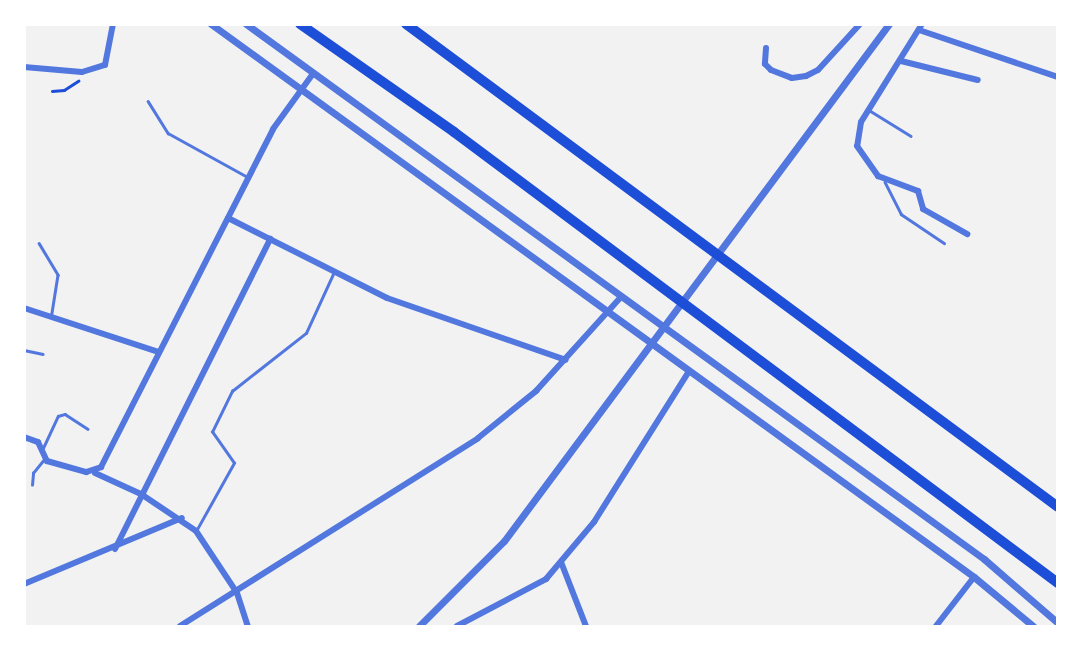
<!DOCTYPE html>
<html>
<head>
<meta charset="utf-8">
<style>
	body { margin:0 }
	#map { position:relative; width:1082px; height:651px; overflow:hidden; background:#f2f2f2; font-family:Inter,sans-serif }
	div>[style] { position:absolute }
	.path>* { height:2.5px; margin:-1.25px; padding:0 1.25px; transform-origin:1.25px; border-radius:1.25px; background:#1d4ed8 }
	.service>* { height:2.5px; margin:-1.25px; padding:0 1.25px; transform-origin:1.25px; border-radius:1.25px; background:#5277de }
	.minor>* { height:6px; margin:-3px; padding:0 3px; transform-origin:3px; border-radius:3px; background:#5277de }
	.tertiary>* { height:7px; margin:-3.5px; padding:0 3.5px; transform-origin:3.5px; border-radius:3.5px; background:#5277de }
	.motorway>* { height:10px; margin:-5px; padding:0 5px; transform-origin:5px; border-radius:5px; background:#1d4ed8 }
	span { translate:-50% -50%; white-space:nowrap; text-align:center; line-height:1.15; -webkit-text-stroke:6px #fff; paint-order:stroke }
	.frame { position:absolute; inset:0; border:26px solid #fff; pointer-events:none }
</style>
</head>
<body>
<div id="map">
	<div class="path">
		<div style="left:52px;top:91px;width:12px;rotate:-5deg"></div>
		<div style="left:64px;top:90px;width:17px;rotate:-33deg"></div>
	</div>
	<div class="service">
		<div style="left:148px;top:101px;width:38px;rotate:58deg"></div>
		<div style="left:168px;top:133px;width:89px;rotate:28.9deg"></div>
		<div style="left:869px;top:110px;width:49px;rotate:31.8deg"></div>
		<div style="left:885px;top:182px;width:36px;rotate:63deg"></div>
		<div style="left:901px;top:214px;width:52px;rotate:34deg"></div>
		<div style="left:39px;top:243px;width:37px;rotate:59deg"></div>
		<div style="left:58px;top:275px;width:39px;rotate:99deg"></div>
		<div style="left:24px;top:350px;width:19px;rotate:12deg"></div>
		<div style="left:43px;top:448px;width:35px;rotate:-65deg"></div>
		<div style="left:58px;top:416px;width:7px;rotate:-16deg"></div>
		<div style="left:65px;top:414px;width:27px;rotate:33deg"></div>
		<div style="left:32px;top:485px;width:12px;rotate:-85deg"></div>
		<div style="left:33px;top:473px;width:19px;rotate:-51deg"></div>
		<div style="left:196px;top:531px;width:78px;rotate:-60.8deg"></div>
		<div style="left:234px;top:463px;width:38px;rotate:-125deg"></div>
		<div style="left:212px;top:432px;width:46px;rotate:-64deg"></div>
		<div style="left:232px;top:391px;width:94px;rotate:-38.1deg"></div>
		<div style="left:306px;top:333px;width:65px;rotate:-65.4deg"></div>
	</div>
	<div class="minor">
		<div style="left:922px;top:24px;width:115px;rotate:121.9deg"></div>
		<div style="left:861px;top:122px;width:24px;rotate:99deg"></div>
		<div style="left:857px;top:146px;width:37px;rotate:55deg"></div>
		<div style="left:878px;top:176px;width:43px;rotate:20.6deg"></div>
		<div style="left:918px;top:191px;width:19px;rotate:74deg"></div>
		<div style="left:923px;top:209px;width:51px;rotate:29.6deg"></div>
		<div style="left:919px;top:30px;width:147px;rotate:18.7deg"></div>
		<div style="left:766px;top:48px;width:16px;rotate:94deg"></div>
		<div style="left:765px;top:64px;width:8px;rotate:45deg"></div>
		<div style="left:771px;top:70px;width:22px;rotate:21deg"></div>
		<div style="left:792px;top:78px;width:14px;rotate:-8deg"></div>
		<div style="left:806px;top:76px;width:13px;rotate:-27deg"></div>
		<div style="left:818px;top:70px;width:62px;rotate:-47.6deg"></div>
		<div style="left:901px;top:61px;width:79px;rotate:13.9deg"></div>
		<div style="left:24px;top:67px;width:58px;rotate:4.9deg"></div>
		<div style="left:82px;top:72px;width:24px;rotate:-17deg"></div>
		<div style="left:105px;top:65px;width:42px;rotate:-79deg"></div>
		<div style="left:228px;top:218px;width:178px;rotate:26.7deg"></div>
		<div style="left:387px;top:298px;width:189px;rotate:19.1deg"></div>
		<div style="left:24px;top:308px;width:142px;rotate:18.1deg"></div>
		<div style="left:24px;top:437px;width:15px;rotate:20deg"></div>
		<div style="left:38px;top:442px;width:21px;rotate:65deg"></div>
		<div style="left:47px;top:461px;width:41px;rotate:15.8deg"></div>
		<div style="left:86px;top:472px;width:16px;rotate:-18deg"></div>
		<div style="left:101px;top:467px;width:379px;rotate:-63deg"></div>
		<div style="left:273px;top:129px;width:67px;rotate:-54.2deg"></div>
		<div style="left:95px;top:473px;width:51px;rotate:24.5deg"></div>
		<div style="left:141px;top:494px;width:66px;rotate:33.9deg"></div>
		<div style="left:196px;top:531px;width:74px;rotate:56.5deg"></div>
		<div style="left:237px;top:593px;width:35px;rotate:72deg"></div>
		<div style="left:115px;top:549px;width:347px;rotate:-63.4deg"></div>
		<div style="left:561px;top:562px;width:69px;rotate:68.7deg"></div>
		<div style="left:24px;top:584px;width:171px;rotate:-22.7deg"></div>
		<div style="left:180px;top:626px;width:352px;rotate:-32.2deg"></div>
		<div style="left:478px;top:438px;width:75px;rotate:-39deg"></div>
		<div style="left:536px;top:391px;width:127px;rotate:-47.9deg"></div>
		<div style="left:457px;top:626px;width:101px;rotate:-27.8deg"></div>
		<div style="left:546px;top:579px;width:75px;rotate:-49.9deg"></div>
		<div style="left:594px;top:522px;width:176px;rotate:-57.8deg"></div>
		<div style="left:936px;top:626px;width:62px;rotate:-52.2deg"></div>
	</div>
	<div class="tertiary">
		<div style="left:211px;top:24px;width:942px;rotate:35.93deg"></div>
		<div style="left:974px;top:577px;width:77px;rotate:39.7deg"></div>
		<div style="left:246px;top:24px;width:912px;rotate:35.94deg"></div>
		<div style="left:984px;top:559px;width:98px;rotate:40.9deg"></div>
		<div style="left:419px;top:626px;width:120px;rotate:-45deg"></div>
		<div style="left:504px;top:541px;width:645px;rotate:-53.33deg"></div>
	</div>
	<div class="motorway">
		<div style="left:300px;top:24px;width:188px;rotate:35deg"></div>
		<div style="left:454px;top:132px;width:754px;rotate:36.75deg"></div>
		<div style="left:406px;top:24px;width:811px;rotate:36.53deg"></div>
	</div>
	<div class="frame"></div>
</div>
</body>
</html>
